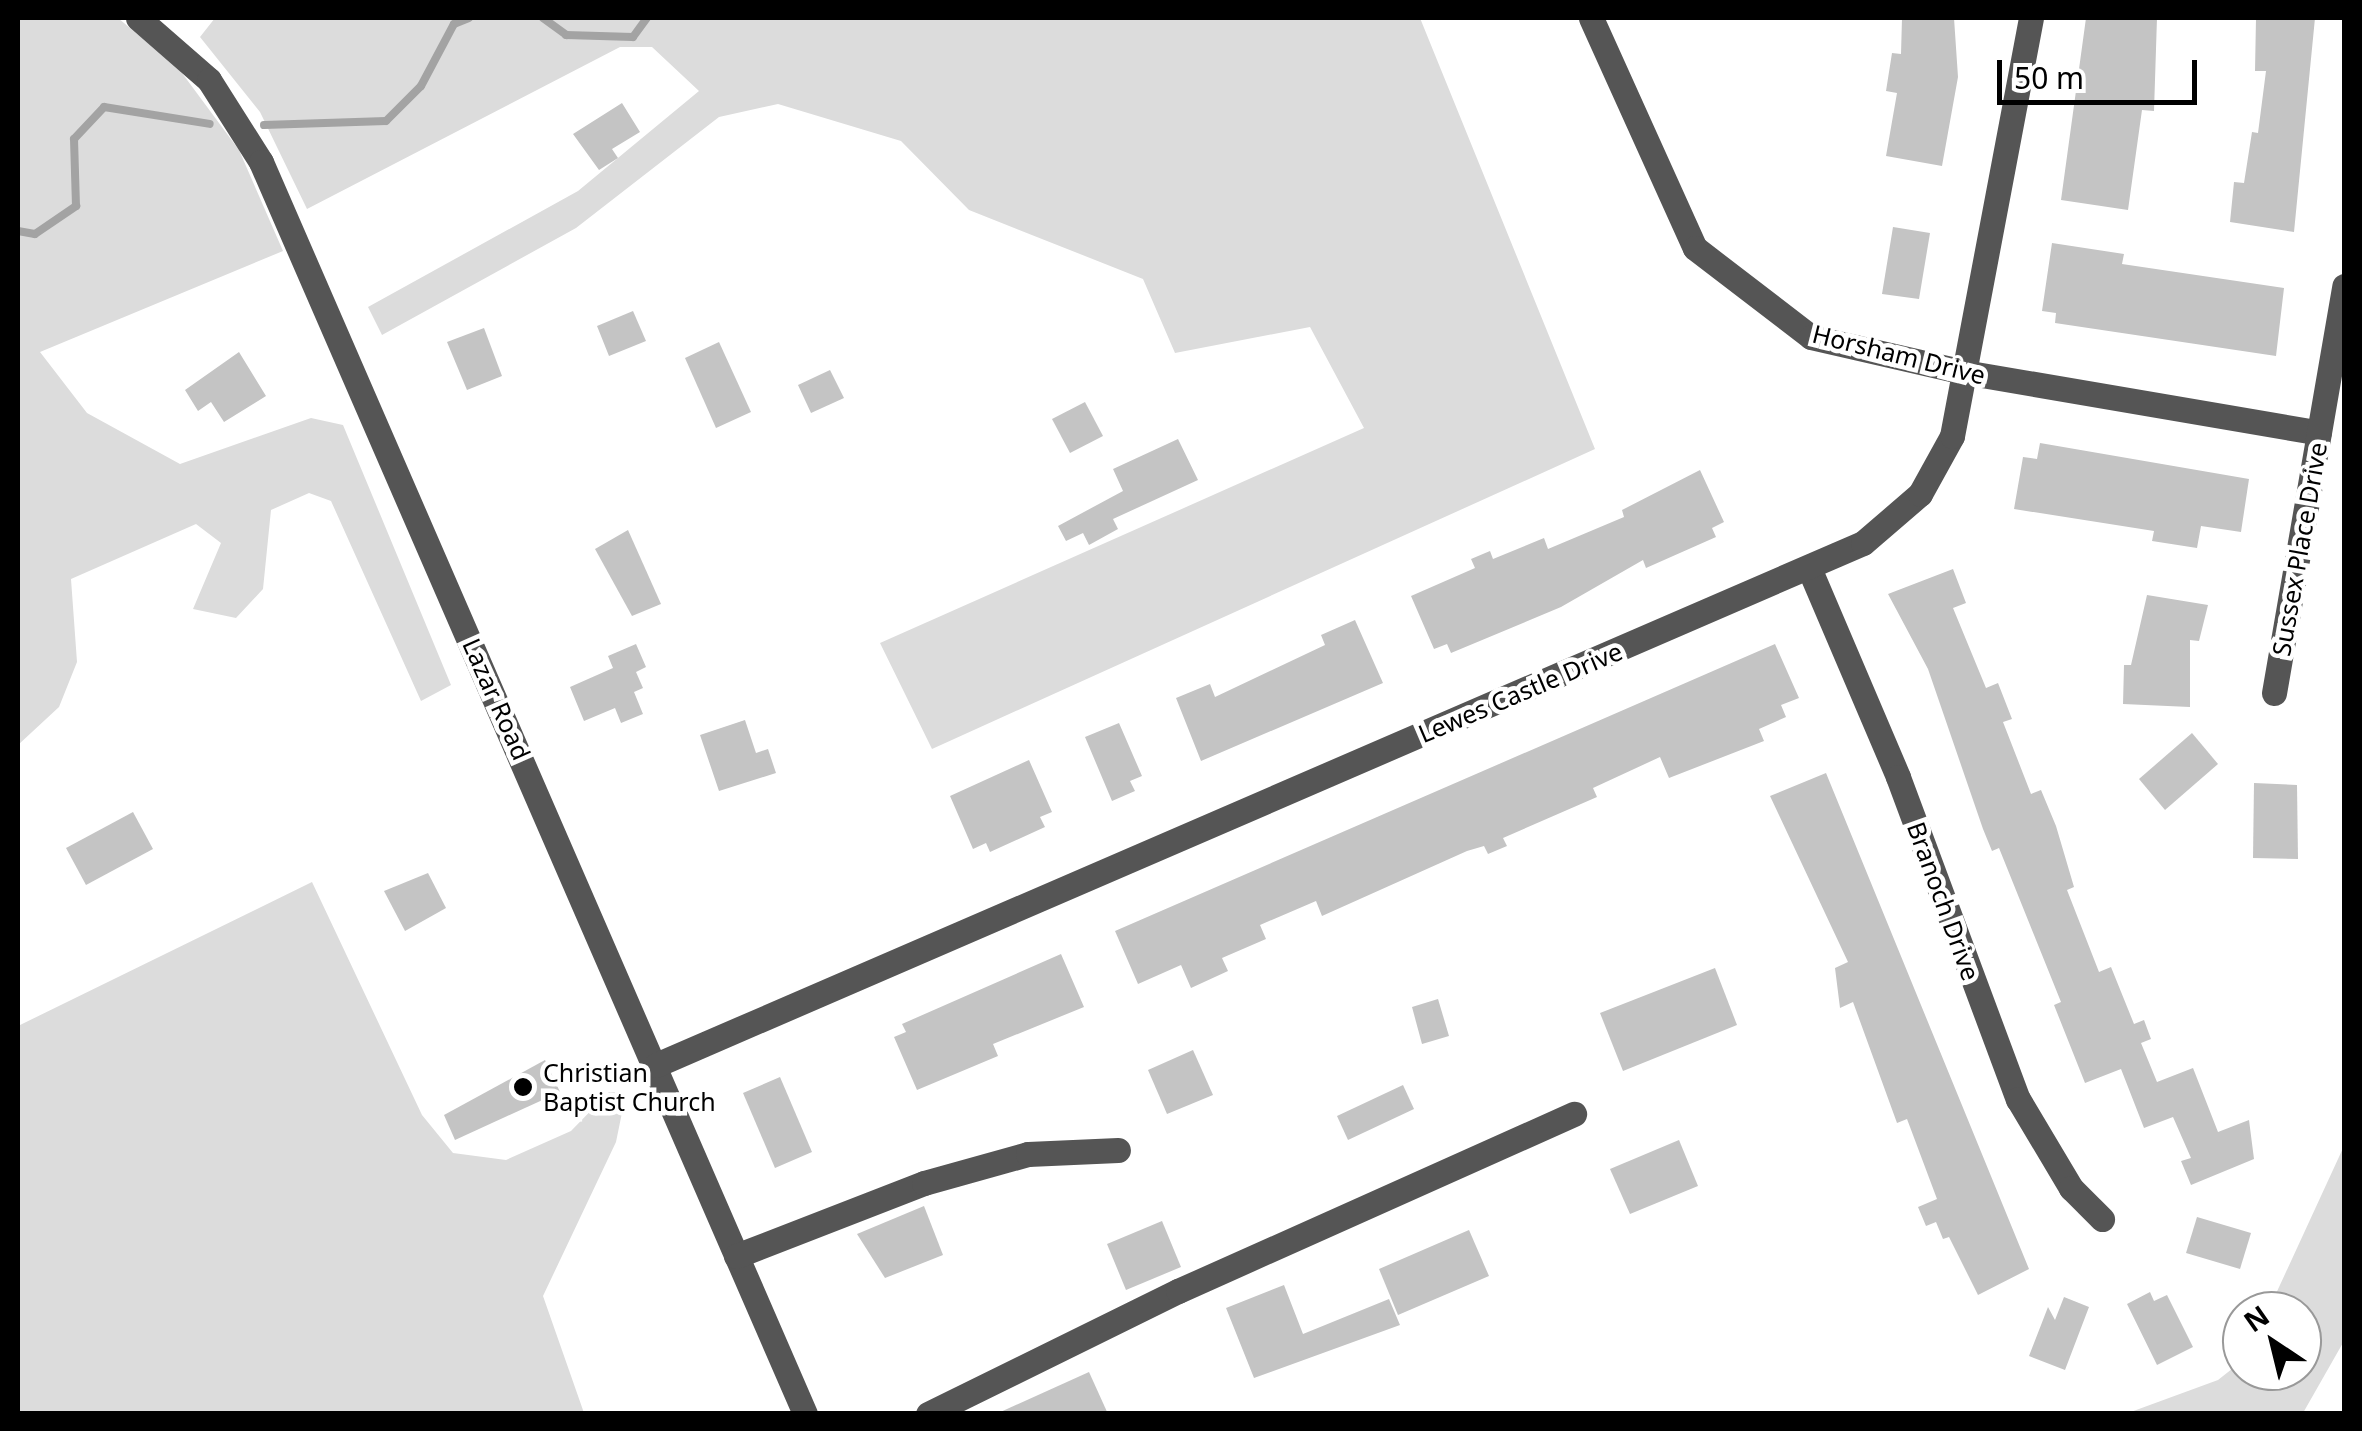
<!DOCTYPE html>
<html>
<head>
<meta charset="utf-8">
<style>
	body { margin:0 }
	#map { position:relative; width:2362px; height:1431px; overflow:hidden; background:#fff; font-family:"Noto Sans",sans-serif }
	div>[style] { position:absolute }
	.green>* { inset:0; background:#dcdcdc }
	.stream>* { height:8px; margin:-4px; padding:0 4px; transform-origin:4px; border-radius:4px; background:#a3a3a3 }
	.building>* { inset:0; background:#c4c4c4 }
	.minor>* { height:25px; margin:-12.5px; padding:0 12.5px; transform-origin:12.5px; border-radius:12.5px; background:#555 }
	.dots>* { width:28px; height:28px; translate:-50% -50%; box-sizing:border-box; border:5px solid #fff; border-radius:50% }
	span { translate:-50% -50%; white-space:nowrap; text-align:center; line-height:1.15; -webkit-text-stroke:9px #fff; paint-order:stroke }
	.street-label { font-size:25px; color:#000 }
	.poi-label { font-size:25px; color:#000 }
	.left { translate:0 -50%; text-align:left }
	.frame { position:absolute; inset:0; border:20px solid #000; pointer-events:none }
	.north { position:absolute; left:2222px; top:1291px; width:100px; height:100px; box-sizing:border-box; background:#fff; border:2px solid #999; border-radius:50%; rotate:325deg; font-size:28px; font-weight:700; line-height:40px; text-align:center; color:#000 }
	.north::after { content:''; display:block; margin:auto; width:35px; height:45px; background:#000; clip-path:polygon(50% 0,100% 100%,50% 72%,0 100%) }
	.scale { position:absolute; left:1997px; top:60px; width:200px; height:45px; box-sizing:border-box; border:5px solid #000; border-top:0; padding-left:12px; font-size:30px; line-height:35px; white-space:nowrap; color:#000; -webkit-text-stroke:8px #fff; paint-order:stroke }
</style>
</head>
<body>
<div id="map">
	<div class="green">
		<div style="clip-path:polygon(18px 18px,118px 18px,179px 69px,239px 150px,283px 251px,40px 352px,87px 413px,180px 464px,311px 418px,343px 425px,451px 685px,421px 701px,331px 501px,309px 493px,271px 510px,263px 589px,236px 618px,193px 609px,221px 543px,196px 524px,71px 579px,77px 662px,59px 707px,18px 745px)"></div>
		<div style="clip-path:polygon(215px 18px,1420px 18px,1595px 449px,932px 749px,880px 643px,1364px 428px,1310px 327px,1175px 353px,1143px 279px,969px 210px,901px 141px,778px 104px,719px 117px,576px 228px,382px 335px,368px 307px,578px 191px,699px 91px,652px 47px,620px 47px,307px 209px,260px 112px,200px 37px)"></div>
		<div style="clip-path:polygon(312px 882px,422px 1115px,453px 1153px,506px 1160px,571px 1131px,609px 1092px,626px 1093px,616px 1142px,543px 1296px,584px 1413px,18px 1413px,18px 1026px)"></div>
		<div style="clip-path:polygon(2344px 1146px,2344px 1341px,2303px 1413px,2128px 1413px,2218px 1380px,2242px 1361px,2242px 1371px,2302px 1371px,2302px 1311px,2268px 1311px)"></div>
	</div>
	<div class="stream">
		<div style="left:543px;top:18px;width:29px;rotate:36deg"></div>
		<div style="left:566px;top:35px;width:67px;rotate:1.7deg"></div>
		<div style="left:633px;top:37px;width:24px;rotate:-54deg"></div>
		<div style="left:264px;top:125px;width:122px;rotate:-1.9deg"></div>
		<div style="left:386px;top:121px;width:49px;rotate:-45deg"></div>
		<div style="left:421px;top:86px;width:70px;rotate:-62deg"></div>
		<div style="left:454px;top:24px;width:16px;rotate:-22deg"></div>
		<div style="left:18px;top:231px;width:17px;rotate:10deg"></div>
		<div style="left:35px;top:234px;width:50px;rotate:-34.3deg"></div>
		<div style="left:76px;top:206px;width:67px;rotate:-91.7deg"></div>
		<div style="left:74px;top:139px;width:44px;rotate:-46.8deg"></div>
		<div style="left:104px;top:107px;width:107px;rotate:9.1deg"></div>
	</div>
	<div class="building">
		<div style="clip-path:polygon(1902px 18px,1954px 18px,1958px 77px,1942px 166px,1886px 156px,1897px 93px,1886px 91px,1892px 53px,1901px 54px)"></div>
		<div style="clip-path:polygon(2086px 18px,2157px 18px,2154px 111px,2142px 110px,2128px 210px,2061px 200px)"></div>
		<div style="clip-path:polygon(2256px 18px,2315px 18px,2294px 232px,2230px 222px,2234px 182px,2244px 183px,2252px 132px,2258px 133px,2266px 71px,2255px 71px)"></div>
		<div style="clip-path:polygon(622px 103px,640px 132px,612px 149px,618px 158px,599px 170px,573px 134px)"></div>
		<div style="clip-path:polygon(1893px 227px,1930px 233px,1919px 299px,1882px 294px)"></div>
		<div style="clip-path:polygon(2052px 243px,2124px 254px,2122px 264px,2284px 288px,2276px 356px,2055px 323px,2056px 313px,2042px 311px)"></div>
		<div style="clip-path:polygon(633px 311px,646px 341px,609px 356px,597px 326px)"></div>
		<div style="clip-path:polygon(484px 328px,502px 376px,467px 390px,447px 342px)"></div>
		<div style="clip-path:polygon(719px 342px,751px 412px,716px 428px,685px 358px)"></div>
		<div style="clip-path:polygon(239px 352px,266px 396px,224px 422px,211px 402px,198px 411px,185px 390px)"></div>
		<div style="clip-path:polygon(830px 370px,844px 398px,811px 413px,798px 385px)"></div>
		<div style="clip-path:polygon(1085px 402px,1103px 436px,1070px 453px,1052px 419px)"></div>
		<div style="clip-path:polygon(1178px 439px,1198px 480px,1113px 519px,1118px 529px,1089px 545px,1083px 533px,1066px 541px,1058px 526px,1123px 491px,1113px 469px)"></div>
		<div style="clip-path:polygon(2040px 443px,2249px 479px,2241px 532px,2201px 526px,2197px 548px,2152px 541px,2154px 531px,2014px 509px,2023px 457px,2037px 459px)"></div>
		<div style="clip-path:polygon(1700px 470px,1724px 522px,1712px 528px,1716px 537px,1646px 568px,1643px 560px,1561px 607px,1451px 653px,1447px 644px,1434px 649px,1411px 596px,1475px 568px,1471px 559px,1490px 551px,1493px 559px,1544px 538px,1548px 549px,1624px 517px,1622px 510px)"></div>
		<div style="clip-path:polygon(628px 530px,661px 604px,632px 616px,595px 549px)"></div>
		<div style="clip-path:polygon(1953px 569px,1966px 603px,1953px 608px,1986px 688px,1998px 683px,2012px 719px,2003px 722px,2031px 794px,2041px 790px,2056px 826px,2074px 887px,2067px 890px,2099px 972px,2111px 967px,2134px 1024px,2144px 1020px,2151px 1039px,2141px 1043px,2157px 1082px,2193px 1068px,2218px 1132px,2249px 1120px,2254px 1159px,2191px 1185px,2181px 1161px,2191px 1158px,2173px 1117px,2144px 1128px,2121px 1069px,2085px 1083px,2054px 1005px,2061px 1002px,1999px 848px,1992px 851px,1983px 829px,1928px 669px,1888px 594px)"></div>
		<div style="clip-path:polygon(2147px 595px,2208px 605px,2199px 641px,2190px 640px,2190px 707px,2123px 704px,2124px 665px,2131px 665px)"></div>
		<div style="clip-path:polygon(1355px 620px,1383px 683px,1201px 761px,1176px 698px,1210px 684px,1215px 697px,1325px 645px,1321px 635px)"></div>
		<div style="clip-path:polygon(636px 644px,646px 667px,636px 672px,643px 688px,634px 692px,643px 714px,621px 723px,615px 708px,584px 721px,570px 687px,613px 668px,608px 656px)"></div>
		<div style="clip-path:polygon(1775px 644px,1799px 698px,1781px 705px,1786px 717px,1759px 729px,1764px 741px,1669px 778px,1660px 757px,1593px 788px,1597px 797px,1503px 838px,1507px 846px,1488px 854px,1484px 846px,1467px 851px,1322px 916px,1316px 901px,1260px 925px,1266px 939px,1222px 958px,1228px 971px,1191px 988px,1181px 965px,1138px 984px,1115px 931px)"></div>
		<div style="clip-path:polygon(745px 720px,756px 753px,768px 749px,776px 773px,719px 791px,700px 735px)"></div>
		<div style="clip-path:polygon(1119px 723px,1142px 776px,1130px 781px,1135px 791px,1112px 801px,1085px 737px)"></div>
		<div style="clip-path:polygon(2192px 733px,2218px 764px,2165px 810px,2139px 779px)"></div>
		<div style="clip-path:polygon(1029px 760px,1052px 812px,1040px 817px,1045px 827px,990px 852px,986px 843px,973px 849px,950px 796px)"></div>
		<div style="clip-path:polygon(1826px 773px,2029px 1269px,1978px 1295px,1949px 1237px,1943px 1239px,1936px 1222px,1926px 1226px,1918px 1207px,1937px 1199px,1907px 1119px,1897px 1123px,1853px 1002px,1840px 1008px,1835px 968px,1848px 962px,1770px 796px)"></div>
		<div style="clip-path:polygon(2254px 783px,2297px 785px,2298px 859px,2253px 858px)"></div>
		<div style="clip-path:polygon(133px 812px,153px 849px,86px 885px,66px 848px)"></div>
		<div style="clip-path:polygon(428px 873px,446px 908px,405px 931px,384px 891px)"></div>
		<div style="clip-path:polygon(1061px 954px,1084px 1007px,993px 1044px,998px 1056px,917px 1090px,894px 1037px,906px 1032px,902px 1024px)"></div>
		<div style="clip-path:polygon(1715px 968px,1737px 1025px,1623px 1071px,1600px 1013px)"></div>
		<div style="clip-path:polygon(1438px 999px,1449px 1036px,1422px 1044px,1412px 1007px)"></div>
		<div style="clip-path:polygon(1193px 1050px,1213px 1095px,1167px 1114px,1148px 1070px)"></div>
		<div style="clip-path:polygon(545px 1060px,560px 1092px,455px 1140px,444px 1115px)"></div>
		<div style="clip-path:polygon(780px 1077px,812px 1152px,775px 1168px,743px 1093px)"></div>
		<div style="clip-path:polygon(1403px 1085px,1414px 1109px,1348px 1140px,1337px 1116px)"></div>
		<div style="clip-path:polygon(1679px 1140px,1698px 1186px,1630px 1214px,1610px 1169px)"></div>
		<div style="clip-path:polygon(924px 1206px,943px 1255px,885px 1278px,857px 1234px)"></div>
		<div style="clip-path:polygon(2197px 1217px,2251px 1233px,2240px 1269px,2186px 1253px)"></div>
		<div style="clip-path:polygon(1162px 1221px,1181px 1267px,1126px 1290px,1107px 1244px)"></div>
		<div style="clip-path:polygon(1469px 1230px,1489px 1276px,1398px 1315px,1379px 1269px)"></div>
		<div style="clip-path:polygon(1284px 1285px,1303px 1334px,1389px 1299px,1400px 1325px,1254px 1378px,1226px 1308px)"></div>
		<div style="clip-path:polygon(2150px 1292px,2154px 1301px,2167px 1295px,2193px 1347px,2157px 1365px,2127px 1304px)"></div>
		<div style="clip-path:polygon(2064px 1297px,2089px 1307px,2065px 1370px,2029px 1356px,2048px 1307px,2055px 1320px)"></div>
		<div style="clip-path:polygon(1089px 1372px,1108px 1414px,996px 1414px)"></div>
	</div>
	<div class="minor">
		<div style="left:138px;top:18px;width:94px;rotate:41.1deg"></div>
		<div style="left:209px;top:80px;width:97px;rotate:57.6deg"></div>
		<div style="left:261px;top:162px;width:1365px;rotate:66.51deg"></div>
		<div style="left:1591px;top:18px;width:252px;rotate:65.7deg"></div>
		<div style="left:1695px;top:248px;width:146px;rotate:37.5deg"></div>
		<div style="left:1811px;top:337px;width:157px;rotate:12.9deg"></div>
		<div style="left:1964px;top:372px;width:360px;rotate:9.7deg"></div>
		<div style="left:1809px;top:568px;width:227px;rotate:66.9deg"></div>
		<div style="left:1898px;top:777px;width:344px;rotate:69.6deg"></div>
		<div style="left:2018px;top:1099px;width:104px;rotate:59.2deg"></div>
		<div style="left:2071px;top:1188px;width:44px;rotate:45deg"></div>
		<div style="left:2274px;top:693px;width:413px;rotate:-80.2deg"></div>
		<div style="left:656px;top:1065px;width:1315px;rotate:-23.39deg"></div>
		<div style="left:1863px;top:543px;width:75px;rotate:-40.7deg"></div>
		<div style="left:1920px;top:494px;width:66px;rotate:-61.1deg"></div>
		<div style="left:1952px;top:436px;width:425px;rotate:-79.3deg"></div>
		<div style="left:736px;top:1256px;width:202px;rotate:-21.2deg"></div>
		<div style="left:924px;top:1183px;width:108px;rotate:-15.6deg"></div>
		<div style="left:1028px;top:1154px;width:90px;rotate:-2.5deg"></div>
		<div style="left:928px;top:1414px;width:279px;rotate:-26.2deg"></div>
		<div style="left:1178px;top:1291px;width:434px;rotate:-24.1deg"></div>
	</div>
	<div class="dots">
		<div style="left:523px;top:1087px;background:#000"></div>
	</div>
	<div class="street-label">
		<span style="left:1899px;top:354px;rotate:14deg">Horsham Drive</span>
		<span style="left:2299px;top:549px;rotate:-80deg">Sussex Place Drive</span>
		<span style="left:1520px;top:692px;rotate:-23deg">Lewes Castle Drive</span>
		<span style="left:497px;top:699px;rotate:66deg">Lazar Road</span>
		<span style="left:1944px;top:901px;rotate:70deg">Branoch Drive</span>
	</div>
	<div class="poi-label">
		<span class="left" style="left:543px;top:1087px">Christian<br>Baptist Church</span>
	</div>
	<div class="frame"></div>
	<div class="north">N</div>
	<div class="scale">50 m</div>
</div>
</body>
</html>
